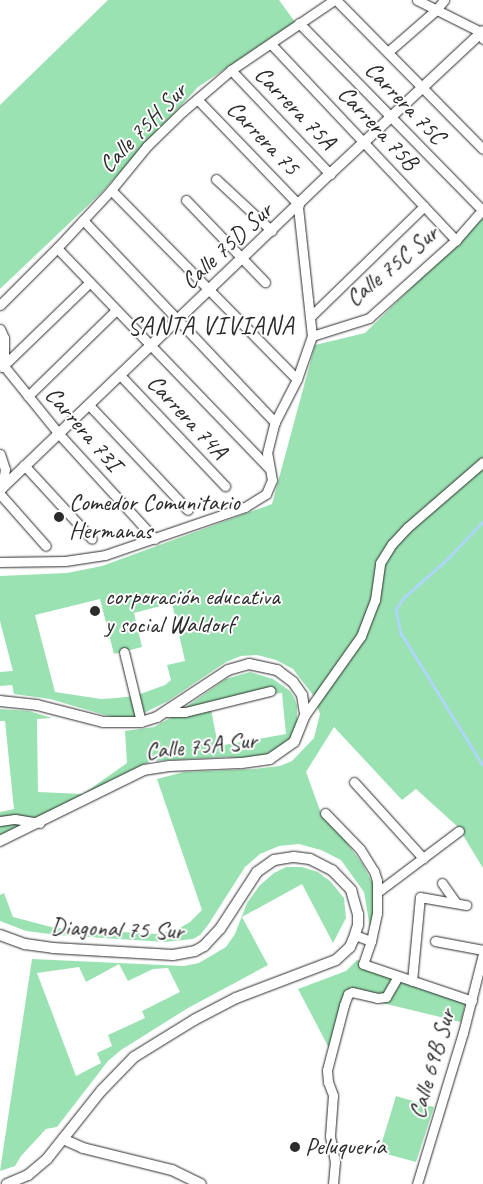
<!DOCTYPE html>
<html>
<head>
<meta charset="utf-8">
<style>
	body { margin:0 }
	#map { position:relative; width:483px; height:1184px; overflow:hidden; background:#fff; font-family:Caveat,sans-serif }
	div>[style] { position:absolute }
	.green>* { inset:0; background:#9ae2b1 }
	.stream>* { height:2.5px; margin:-1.25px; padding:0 1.25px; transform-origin:1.25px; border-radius:1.25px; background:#add6f8 }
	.roads { filter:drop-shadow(0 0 1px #2b2b2b) drop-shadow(0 0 1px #2b2b2b) }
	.minor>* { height:9px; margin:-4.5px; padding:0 4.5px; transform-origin:4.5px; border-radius:4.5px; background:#fff }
	.tertiary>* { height:10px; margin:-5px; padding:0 5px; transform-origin:5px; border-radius:5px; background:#fff }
	.dots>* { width:14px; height:14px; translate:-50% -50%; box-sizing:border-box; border:2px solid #fff; border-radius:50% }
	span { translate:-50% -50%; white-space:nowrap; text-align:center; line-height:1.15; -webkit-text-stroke:4px #fff; paint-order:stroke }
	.street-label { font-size:24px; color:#2b2b2b }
	.poi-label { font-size:24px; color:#2b2b2b }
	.left { translate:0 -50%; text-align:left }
	.neighbourhood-label { font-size:25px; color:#2b2b2b; letter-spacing:1px }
</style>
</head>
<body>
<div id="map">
	<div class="green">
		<div style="clip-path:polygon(108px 0,279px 0,295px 22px,198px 87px,101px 193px,0 289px,0 105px)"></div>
		<div style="clip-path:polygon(evenodd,483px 218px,483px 868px,458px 827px,416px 789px,402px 800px,334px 727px,306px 772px,322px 816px,345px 840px,363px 865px,373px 884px,375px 907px,370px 928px,364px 892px,341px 860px,321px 850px,299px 844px,279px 846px,260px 854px,245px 867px,208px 925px,200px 935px,193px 939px,165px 942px,58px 935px,26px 931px,0 921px,0 895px,4px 893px,13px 917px,55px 928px,156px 934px,176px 930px,190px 922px,202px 910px,157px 779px,184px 772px,254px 769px,280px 766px,292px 761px,314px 738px,320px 714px,313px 695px,293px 669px,276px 660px,257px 655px,241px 656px,226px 662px,168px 701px,134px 718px,115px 718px,50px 699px,14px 694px,12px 685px,0 686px,0 672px,13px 671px,0 621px,0 576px,67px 573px,102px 566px,272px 504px,315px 345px,365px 333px,483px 218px,100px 599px,114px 654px,142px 647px,134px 613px,172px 603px,185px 661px,167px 665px,171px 680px,165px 685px,135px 696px,116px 698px,101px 699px,55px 692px,35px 615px,100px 599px)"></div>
		<div style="clip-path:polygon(evenodd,250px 672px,273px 679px,290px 691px,294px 697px,297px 706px,297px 725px,294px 733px,283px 746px,264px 755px,244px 758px,227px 757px,151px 761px,109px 781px,91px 794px,18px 829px,0 835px,0 812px,14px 809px,5px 721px,0 721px,0 709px,29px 711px,52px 718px,37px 719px,38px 792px,83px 794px,127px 763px,125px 731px,154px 727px,170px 718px,226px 679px,250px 672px,282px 693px,286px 734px,218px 746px,211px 709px,256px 696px,282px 693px)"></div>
		<div style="clip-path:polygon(evenodd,286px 867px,302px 867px,318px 872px,331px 882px,344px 898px,346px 918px,333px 943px,302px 884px,242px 917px,268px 965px,188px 1008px,121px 1050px,108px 1061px,57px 1127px,46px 1129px,21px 1156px,15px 1166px,0 1171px,32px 959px,184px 966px,199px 963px,226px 947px,235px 934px,247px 903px,260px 885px,274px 873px,286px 867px,119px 964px,128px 981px,153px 969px,168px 968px,180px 992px,142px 1011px,145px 1018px,108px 1035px,112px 1046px,97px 1053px,101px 1063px,76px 1076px,37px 973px,79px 967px,86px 982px,119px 964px)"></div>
		<div style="clip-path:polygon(357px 960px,466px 1000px,461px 1022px,345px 994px,330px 1050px,298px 989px,346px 971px)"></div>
		<div style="clip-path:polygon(396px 1096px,434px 1107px,416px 1162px,379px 1152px)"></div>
	</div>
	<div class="stream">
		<div style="left:483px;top:522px;width:52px;rotate:133.5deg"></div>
		<div style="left:447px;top:560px;width:57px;rotate:138.5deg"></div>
		<div style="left:404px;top:598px;width:14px;rotate:124deg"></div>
		<div style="left:396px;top:610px;width:24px;rotate:78deg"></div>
		<div style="left:401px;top:633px;width:155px;rotate:58.2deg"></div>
	</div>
	<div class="roads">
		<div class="minor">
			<div style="left:336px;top:0;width:209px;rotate:45.4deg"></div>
			<div style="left:417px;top:0;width:72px;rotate:26.6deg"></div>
			<div style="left:481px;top:32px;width:7px;rotate:74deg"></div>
			<div style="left:299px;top:23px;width:262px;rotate:45.6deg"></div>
			<div style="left:271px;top:44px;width:270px;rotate:46.7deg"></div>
			<div style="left:389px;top:51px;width:62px;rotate:-41.1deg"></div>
			<div style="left:436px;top:10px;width:13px;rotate:-51deg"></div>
			<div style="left:231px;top:70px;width:144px;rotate:46.4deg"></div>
			<div style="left:197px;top:99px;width:147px;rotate:46.1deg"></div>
			<div style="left:216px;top:179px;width:76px;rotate:42.9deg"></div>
			<div style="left:111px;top:190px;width:265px;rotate:45.5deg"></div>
			<div style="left:186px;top:200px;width:114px;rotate:46.1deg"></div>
			<div style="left:83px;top:220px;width:279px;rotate:46.5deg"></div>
			<div style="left:57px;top:248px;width:306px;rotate:46.1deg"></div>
			<div style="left:0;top:305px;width:81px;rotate:-45deg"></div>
			<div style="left:57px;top:248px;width:79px;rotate:-47deg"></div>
			<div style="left:111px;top:190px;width:57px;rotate:-50.7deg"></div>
			<div style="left:147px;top:146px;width:50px;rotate:-44.2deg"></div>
			<div style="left:183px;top:111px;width:63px;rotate:-40.5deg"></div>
			<div style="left:231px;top:70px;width:125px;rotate:-34.2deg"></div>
			<div style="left:310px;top:317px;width:159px;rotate:-44.2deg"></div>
			<div style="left:0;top:329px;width:10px;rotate:66deg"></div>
			<div style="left:4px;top:338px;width:28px;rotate:90deg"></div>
			<div style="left:4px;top:366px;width:87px;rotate:51deg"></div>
			<div style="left:59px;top:434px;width:142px;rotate:47.6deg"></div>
			<div style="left:312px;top:336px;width:60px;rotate:-17.5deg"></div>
			<div style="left:369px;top:318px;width:117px;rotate:-41.9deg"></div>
			<div style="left:456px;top:240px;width:41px;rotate:-48.9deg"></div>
			<div style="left:2px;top:367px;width:122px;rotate:-44deg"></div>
			<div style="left:120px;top:375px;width:153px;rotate:46.6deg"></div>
			<div style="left:28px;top:396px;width:123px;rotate:-44.3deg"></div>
			<div style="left:89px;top:405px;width:144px;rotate:46.7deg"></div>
			<div style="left:0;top:454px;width:16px;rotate:72deg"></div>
			<div style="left:5px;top:469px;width:19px;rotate:99deg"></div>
			<div style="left:24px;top:465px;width:100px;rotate:47.4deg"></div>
			<div style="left:0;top:494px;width:69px;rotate:48.5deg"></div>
			<div style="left:0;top:562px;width:65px;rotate:-0.9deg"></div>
			<div style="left:65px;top:561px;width:40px;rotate:-8.5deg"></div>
			<div style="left:105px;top:555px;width:148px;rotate:-18.9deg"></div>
			<div style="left:245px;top:507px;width:25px;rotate:-32deg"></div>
			<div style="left:266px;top:494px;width:15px;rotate:-67deg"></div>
			<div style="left:272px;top:480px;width:27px;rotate:-100deg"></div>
			<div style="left:267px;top:453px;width:32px;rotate:-76deg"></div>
			<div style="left:275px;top:422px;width:48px;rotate:-62.9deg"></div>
			<div style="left:297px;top:379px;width:46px;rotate:-70.8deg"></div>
			<div style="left:312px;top:336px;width:130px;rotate:-96.2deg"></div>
			<div style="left:124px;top:652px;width:72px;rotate:76.3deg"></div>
			<div style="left:165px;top:712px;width:20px"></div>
			<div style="left:185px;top:712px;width:88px;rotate:-13.9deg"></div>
			<div style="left:305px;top:715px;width:97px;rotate:-54.7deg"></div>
			<div style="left:361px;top:636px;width:39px;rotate:-69deg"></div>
			<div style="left:375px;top:600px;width:37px;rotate:-82deg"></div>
			<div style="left:380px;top:563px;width:22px;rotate:-58deg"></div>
			<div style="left:392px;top:544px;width:23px;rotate:-47deg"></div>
			<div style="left:408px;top:527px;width:99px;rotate:-40.9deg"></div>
			<div style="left:354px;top:782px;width:103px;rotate:47.8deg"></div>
			<div style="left:325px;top:813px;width:50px;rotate:45.8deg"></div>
			<div style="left:360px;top:849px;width:26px;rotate:58deg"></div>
			<div style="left:374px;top:871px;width:10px;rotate:73deg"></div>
			<div style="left:377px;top:881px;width:32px;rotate:90deg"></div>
			<div style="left:377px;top:913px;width:29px;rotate:102deg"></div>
			<div style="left:371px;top:941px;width:24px;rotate:109deg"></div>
			<div style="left:363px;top:964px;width:115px;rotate:18.7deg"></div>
			<div style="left:0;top:821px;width:15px;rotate:-8deg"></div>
			<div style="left:15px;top:819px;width:25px;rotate:9deg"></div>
			<div style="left:442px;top:883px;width:24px;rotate:55deg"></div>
			<div style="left:379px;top:891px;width:100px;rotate:-36.9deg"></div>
			<div style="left:355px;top:935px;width:17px;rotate:21deg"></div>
			<div style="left:435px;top:941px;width:49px;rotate:10.6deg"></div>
			<div style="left:412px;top:981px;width:84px;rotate:-84.6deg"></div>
			<div style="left:420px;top:897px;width:47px;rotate:9.9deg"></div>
			<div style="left:333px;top:1184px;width:22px;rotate:-85deg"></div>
			<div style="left:335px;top:1162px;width:26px;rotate:-101deg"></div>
			<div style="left:330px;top:1136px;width:41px;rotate:-85.8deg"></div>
			<div style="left:333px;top:1095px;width:14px;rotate:-111deg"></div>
			<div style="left:328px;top:1082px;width:12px;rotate:-95deg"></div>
			<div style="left:327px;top:1070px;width:67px;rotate:-75.3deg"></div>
			<div style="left:344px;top:1005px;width:12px;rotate:-70deg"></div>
			<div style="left:348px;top:994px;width:4px;rotate:-27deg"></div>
			<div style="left:352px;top:992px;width:26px;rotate:13deg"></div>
			<div style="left:377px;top:998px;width:9px;rotate:-6deg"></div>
			<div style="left:386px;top:997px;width:24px;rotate:-60deg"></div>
			<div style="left:417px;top:1184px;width:158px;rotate:-73.1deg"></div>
			<div style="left:463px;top:1033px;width:81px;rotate:-75.8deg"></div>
		</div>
		<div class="tertiary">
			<div style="left:0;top:490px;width:457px;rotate:-43.8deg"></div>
			<div style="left:330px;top:174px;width:209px;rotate:-43.1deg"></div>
			<div style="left:0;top:701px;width:37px;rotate:6deg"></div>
			<div style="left:37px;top:705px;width:68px;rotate:14.4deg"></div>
			<div style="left:103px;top:722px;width:38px"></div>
			<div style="left:141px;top:722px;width:17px;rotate:-17deg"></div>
			<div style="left:157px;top:717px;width:85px;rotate:-33.5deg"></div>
			<div style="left:228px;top:670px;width:22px;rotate:-16deg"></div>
			<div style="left:249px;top:664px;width:29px;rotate:12deg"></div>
			<div style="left:277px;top:670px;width:20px;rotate:37deg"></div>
			<div style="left:293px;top:682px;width:16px;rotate:55deg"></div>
			<div style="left:302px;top:695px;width:20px;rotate:81deg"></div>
			<div style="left:305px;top:715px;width:29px;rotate:112deg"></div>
			<div style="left:294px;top:742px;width:29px;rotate:145deg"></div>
			<div style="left:270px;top:759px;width:30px;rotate:172deg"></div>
			<div style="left:240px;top:763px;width:71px;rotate:177.6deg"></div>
			<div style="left:169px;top:766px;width:25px;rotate:171deg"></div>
			<div style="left:144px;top:770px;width:161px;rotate:153.8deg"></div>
			<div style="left:0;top:935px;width:27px;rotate:20deg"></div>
			<div style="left:25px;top:944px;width:28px;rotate:8deg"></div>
			<div style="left:53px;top:948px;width:120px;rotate:3.3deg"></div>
			<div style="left:173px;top:955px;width:22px;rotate:-10deg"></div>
			<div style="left:195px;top:951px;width:10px;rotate:-29deg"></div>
			<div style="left:204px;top:946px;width:23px;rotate:-47deg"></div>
			<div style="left:220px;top:929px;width:68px;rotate:-57deg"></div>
			<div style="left:257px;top:872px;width:21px;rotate:-35deg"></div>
			<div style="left:274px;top:860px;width:20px;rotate:-9deg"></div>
			<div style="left:294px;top:857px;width:16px;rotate:7deg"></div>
			<div style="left:310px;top:859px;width:25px;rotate:27deg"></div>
			<div style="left:332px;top:870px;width:28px;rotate:46deg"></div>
			<div style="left:351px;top:890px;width:25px;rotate:74deg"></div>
			<div style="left:358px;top:914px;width:11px;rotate:90deg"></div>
			<div style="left:358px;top:925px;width:16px;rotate:108deg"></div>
			<div style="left:353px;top:940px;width:8px;rotate:113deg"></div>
			<div style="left:350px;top:947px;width:19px;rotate:137deg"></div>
			<div style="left:336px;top:960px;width:107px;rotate:159.2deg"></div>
			<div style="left:236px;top:998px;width:47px;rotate:152.4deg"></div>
			<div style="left:194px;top:1020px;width:70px;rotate:148.3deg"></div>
			<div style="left:134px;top:1057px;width:47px;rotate:134.1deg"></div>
			<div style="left:101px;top:1091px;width:87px;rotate:128.5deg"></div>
			<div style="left:47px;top:1159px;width:25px;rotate:140deg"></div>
			<div style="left:28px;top:1175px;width:23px;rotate:157deg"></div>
			<div style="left:63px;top:1139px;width:22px;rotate:24deg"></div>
			<div style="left:83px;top:1148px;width:92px;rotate:13.9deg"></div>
			<div style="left:172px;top:1170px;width:32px;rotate:26deg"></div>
		</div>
	</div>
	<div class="dots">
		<div style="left:59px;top:517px;background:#2b2b2b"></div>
		<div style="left:95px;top:611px;background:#2b2b2b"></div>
		<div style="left:295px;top:1147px;background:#2b2b2b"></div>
	</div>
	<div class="street-label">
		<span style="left:405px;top:103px;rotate:46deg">Carrera 75C</span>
		<span style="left:295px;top:108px;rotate:46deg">Carrera 75A</span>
		<span style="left:143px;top:128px;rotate:-46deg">Calle 75H Sur</span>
		<span style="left:378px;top:128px;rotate:47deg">Carrera 75B</span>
		<span style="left:263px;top:138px;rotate:46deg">Carrera 75</span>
		<span style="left:227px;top:246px;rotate:-43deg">Calle 75D Sur</span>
		<span style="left:392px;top:266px;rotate:-40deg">Calle 75C Sur</span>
		<span style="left:187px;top:417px;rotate:47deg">Carrera 74A</span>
		<span style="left:83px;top:429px;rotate:49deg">Carrera 73I</span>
		<span style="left:201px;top:746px;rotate:-6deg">Calle 75A Sur</span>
		<span style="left:117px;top:929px;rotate:2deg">Diagonal 75 Sur</span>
		<span style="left:432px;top:1064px;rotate:-74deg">Calle 69B Sur</span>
	</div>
	<div class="poi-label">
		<span class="left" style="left:69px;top:517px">Comedor Comunitario<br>Hermanas</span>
		<span class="left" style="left:105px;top:611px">corporación educativa<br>y social Waldorf</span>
		<span class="left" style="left:305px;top:1147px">Peluquería</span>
	</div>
	<div class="neighbourhood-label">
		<span style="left:211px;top:326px">SANTA VIVIANA</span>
	</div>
</div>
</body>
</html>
